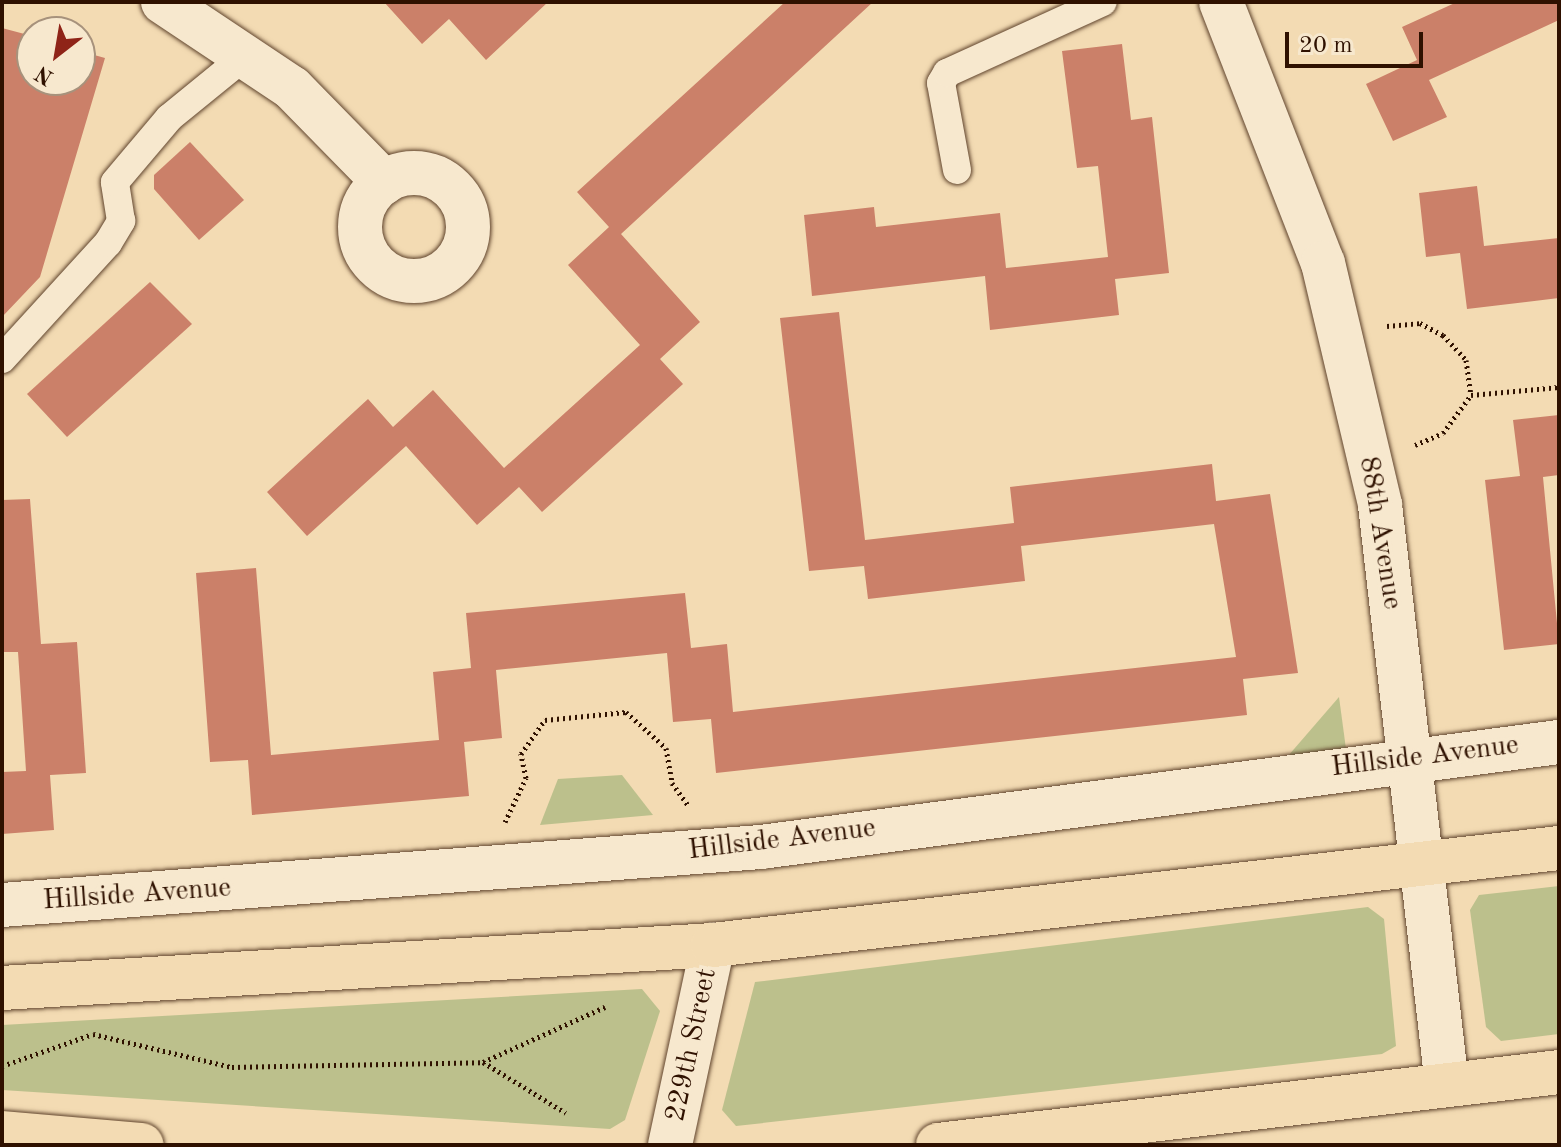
<!DOCTYPE html>
<html>
<head>
<meta charset="utf-8">
<style>
	body { margin:0 }
	#map { position:relative; width:1561px; height:1147px; overflow:hidden; background:#f3dbb3; font-family:"Old Standard TT",serif }
	div>[style] { position:absolute }
	.green>* { inset:0; background:#bcc08c }
	.building>* { inset:0; background:#cb8069 }
	.path>* { height:5px; margin-top:-2.5px; transform-origin:0; background:repeating-linear-gradient(90deg,#2f1100 0 2px,transparent 0 6px) }
	.roads { filter:drop-shadow(0 0 2px #60442d) drop-shadow(0 0 2px #60442d) }
	.lane>* { height:28px; margin:-14px; padding:0 14px; transform-origin:14px; border-radius:14px; background:#f7e8ce }
	.street>* { height:44px; margin:-22px; padding:0 22px; transform-origin:22px; border-radius:22px; background:#f7e8ce }
	.street>.ring { margin:-22px; padding:0; box-sizing:content-box; background:none; border:44px solid #f7e8ce; border-radius:50% }
	.primary>* { height:44px; margin:-22px; padding:0 22px; transform-origin:22px; border-radius:22px; background:#f3dbb3 }
	span { translate:-50% -50%; white-space:nowrap; text-align:center; line-height:1.15; -webkit-text-stroke:7px #f7e8ce; paint-order:stroke }
	.street-label { font-size:28px; color:#2f1100 }
	.frame { position:absolute; inset:0; border:4px solid #2f1100; pointer-events:none }
	.north { position:absolute; left:16px; top:16px; width:80px; height:80px; box-sizing:border-box; background:#f7e8ce; border:2px solid #a7927c; border-radius:50%; rotate:211deg; font-size:22px; font-weight:700; line-height:32px; text-align:center; color:#2f1100 }
	.north::after { content:''; display:block; margin:auto; width:28px; height:36px; background:#8f2418; clip-path:polygon(50% 0,100% 100%,50% 72%,0 100%) }
	.scale { position:absolute; left:1285px; top:32px; width:138px; height:36px; box-sizing:border-box; border:4px solid #2f1100; border-top:0; padding-left:10px; font-size:24px; line-height:28px; white-space:nowrap; color:#2f1100; -webkit-text-stroke:6px #f7e8ce; paint-order:stroke }
</style>
</head>
<body>
<div id="map">
	<div class="green">
		<div style="clip-path:polygon(1339px 697px,1346px 749px,1288px 756px)"></div>
		<div style="clip-path:polygon(622px 775px,653px 815px,540px 825px,558px 779px)"></div>
		<div style="clip-path:polygon(1559px 886px,1559px 1034px,1501px 1041px,1486px 1027px,1470px 910px,1479px 895px)"></div>
		<div style="clip-path:polygon(1368px 907px,1384px 919px,1396px 1046px,1382px 1054px,736px 1126px,722px 1110px,755px 982px)"></div>
		<div style="clip-path:polygon(642px 989px,660px 1011px,625px 1120px,610px 1129px,2px 1090px,2px 1025px)"></div>
	</div>
	<div class="building">
		<div style="clip-path:polygon(384px 2px,548px 2px,486px 60px,449px 19px,422px 44px)"></div>
		<div style="clip-path:polygon(785px 2px,873px 2px,621px 234px,700px 322px,660px 359px,683px 384px,542px 512px,519px 487px,477px 525px,406px 446px,307px 536px,267px 492px,368px 399px,393px 427px,433px 390px,504px 468px,640px 345px,568px 265px,609px 227px,577px 192px)"></div>
		<div style="clip-path:polygon(1457px 2px,1559px 2px,1559px 20px,1429px 80px,1447px 117px,1393px 141px,1366px 84px,1417px 60px,1402px 27px)"></div>
		<div style="clip-path:polygon(2px 28px,32px 36px,32px 80px,80px 80px,80px 51px,105px 58px,40px 277px,2px 317px)"></div>
		<div style="clip-path:polygon(1122px 44px,1131px 120px,1152px 117px,1169px 273px,1115px 279px,1119px 315px,990px 330px,985px 276px,812px 296px,804px 215px,874px 207px,876px 227px,1000px 213px,1006px 268px,1108px 257px,1098px 166px,1077px 168px,1062px 51px)"></div>
		<div style="clip-path:polygon(190px 142px,244px 200px,199px 240px,154px 189px,154px 175px)"></div>
		<div style="clip-path:polygon(1477px 186px,1484px 246px,1559px 238px,1559px 298px,1467px 309px,1460px 253px,1426px 257px,1419px 193px)"></div>
		<div style="clip-path:polygon(150px 282px,192px 324px,67px 437px,27px 394px)"></div>
		<div style="clip-path:polygon(839px 312px,865px 540px,1014px 523px,1010px 487px,1212px 464px,1216px 501px,1270px 494px,1298px 673px,1243px 679px,1247px 715px,716px 773px,711px 719px,673px 722px,667px 653px,496px 670px,502px 738px,464px 742px,469px 796px,252px 815px,248px 760px,210px 762px,196px 573px,256px 568px,271px 755px,439px 740px,433px 672px,471px 668px,466px 613px,685px 593px,691px 648px,727px 644px,733px 712px,1236px 657px,1214px 524px,1021px 546px,1025px 581px,868px 599px,864px 566px,809px 571px,780px 318px)"></div>
		<div style="clip-path:polygon(1559px 415px,1559px 475px,1543px 477px,1559px 644px,1504px 650px,1485px 480px,1520px 476px,1513px 420px)"></div>
		<div style="clip-path:polygon(30px 499px,41px 644px,77px 642px,86px 773px,50px 775px,54px 830px,2px 834px,2px 772px,26px 771px,18px 652px,2px 652px,2px 500px)"></div>
	</div>
	<div class="path">
		<div style="left:1387px;top:326px;width:33px;rotate:-5deg"></div>
		<div style="left:1420px;top:323px;width:26px;rotate:28deg"></div>
		<div style="left:1443px;top:335px;width:34px;rotate:47deg"></div>
		<div style="left:1466px;top:360px;width:35px;rotate:82deg"></div>
		<div style="left:1415px;top:445px;width:30px;rotate:-23deg"></div>
		<div style="left:1443px;top:433px;width:47px;rotate:-53.6deg"></div>
		<div style="left:1471px;top:395px;width:88px;rotate:-5.2deg"></div>
		<div style="left:505px;top:822px;width:49px;rotate:-64.5deg"></div>
		<div style="left:526px;top:778px;width:25px;rotate:-102deg"></div>
		<div style="left:521px;top:754px;width:42px;rotate:-54.8deg"></div>
		<div style="left:545px;top:720px;width:81px;rotate:-5.6deg"></div>
		<div style="left:626px;top:712px;width:54px;rotate:42deg"></div>
		<div style="left:666px;top:748px;width:36px;rotate:80deg"></div>
		<div style="left:672px;top:783px;width:29px;rotate:54deg"></div>
		<div style="left:483px;top:1062px;width:97px;rotate:31.6deg"></div>
		<div style="left:2px;top:1066px;width:96px;rotate:-19.4deg"></div>
		<div style="left:93px;top:1034px;width:143px;rotate:13.4deg"></div>
		<div style="left:232px;top:1067px;width:251px;rotate:-1.1deg"></div>
		<div style="left:483px;top:1062px;width:134px;rotate:-24.3deg"></div>
	</div>
	<div class="roads">
		<div class="lane">
			<div style="left:957px;top:170px;width:88px;rotate:-100.4deg"></div>
			<div style="left:941px;top:83px;width:12px;rotate:-59deg"></div>
			<div style="left:947px;top:73px;width:171px;rotate:-24.5deg"></div>
			<div style="left:2px;top:359px;width:157px;rotate:-47.6deg"></div>
			<div style="left:108px;top:243px;width:26px;rotate:-59deg"></div>
			<div style="left:121px;top:221px;width:39px;rotate:-99deg"></div>
			<div style="left:115px;top:182px;width:84px;rotate:-49.8deg"></div>
			<div style="left:169px;top:118px;width:98px;rotate:-39.2deg"></div>
		</div>
		<div class="street">
			<div style="left:163px;top:2px;width:155px;rotate:33.7deg"></div>
			<div style="left:292px;top:88px;width:132px;rotate:45.6deg"></div>
			<div style="left:1221px;top:2px;width:280px;rotate:68.7deg"></div>
			<div style="left:1323px;top:263px;width:249px;rotate:76.7deg"></div>
			<div style="left:1380px;top:505px;width:584px;rotate:83.41deg"></div>
			<div class="ring" style="left:360px;top:173px;width:64px;height:64px"></div>
			<div style="left:2px;top:905px;width:761px;rotate:-4.37deg"></div>
			<div style="left:761px;top:847px;width:805px;rotate:-7.5deg"></div>
			<div style="left:670px;top:1145px;width:205px;rotate:-77.9deg"></div>
		</div>
		<div class="primary">
			<div style="left:2px;top:988px;width:712px;rotate:-3.46deg"></div>
			<div style="left:713px;top:945px;width:852px;rotate:-6.54deg"></div>
			<div style="left:2px;top:1133px;width:140px;rotate:4.9deg"></div>
			<div style="left:938px;top:1145px;width:625px;rotate:-6.7deg"></div>
		</div>
	</div>
	<div class="street-label">
		<span style="left:1380px;top:533px;rotate:81deg">88th Avenue</span>
		<span style="left:1425px;top:757px;rotate:-7deg">Hillside Avenue</span>
		<span style="left:782px;top:840px;rotate:-7deg">Hillside Avenue</span>
		<span style="left:137px;top:895px;rotate:-4deg">Hillside Avenue</span>
		<span style="left:692px;top:1045px;rotate:-78deg">229th Street</span>
	</div>
	<div class="frame"></div>
	<div class="north">N</div>
	<div class="scale">20 m</div>
</div>
</body>
</html>
